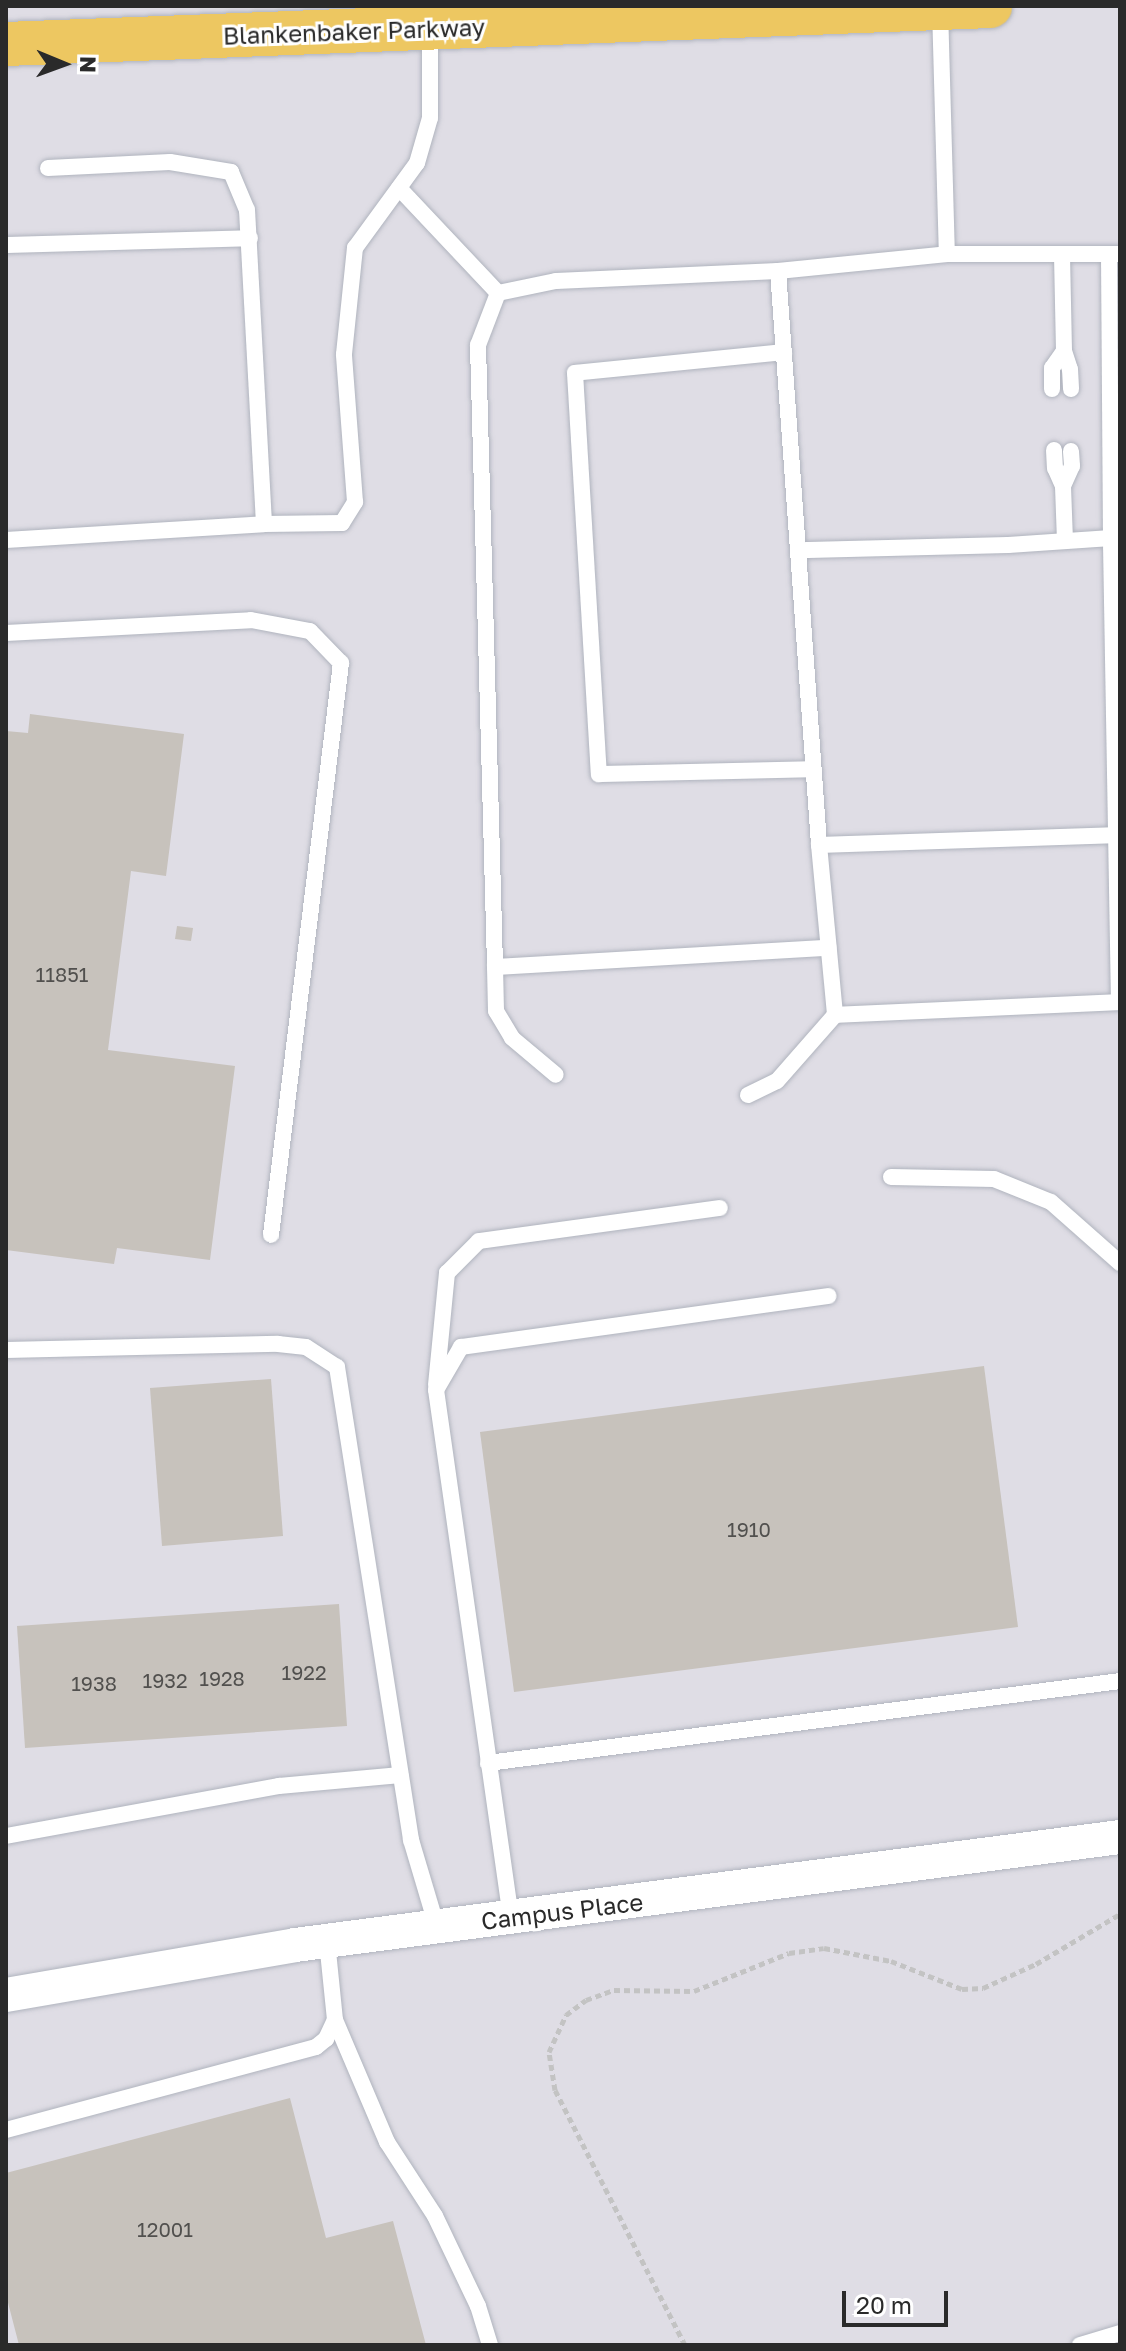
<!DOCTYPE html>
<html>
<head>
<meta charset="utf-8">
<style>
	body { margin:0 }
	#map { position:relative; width:1126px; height:2351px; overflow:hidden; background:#ece5dd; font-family:"Golos Text",sans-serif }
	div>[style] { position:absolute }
	.industrial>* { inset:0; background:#dfdde5 }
	.building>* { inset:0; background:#c7c2bc }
	.path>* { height:5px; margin-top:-2.5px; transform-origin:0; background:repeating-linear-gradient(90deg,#c3c3c3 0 6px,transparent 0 10px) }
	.roads { filter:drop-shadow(0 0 2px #b0b4be) drop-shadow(0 0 2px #b0b4be) }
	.lane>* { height:16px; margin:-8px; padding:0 8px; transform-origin:8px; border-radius:8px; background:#fff }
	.street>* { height:34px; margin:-17px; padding:0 17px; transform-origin:17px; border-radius:17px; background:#fff }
	.primary>* { height:44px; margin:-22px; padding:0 22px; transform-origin:22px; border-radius:22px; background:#edc761 }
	span { translate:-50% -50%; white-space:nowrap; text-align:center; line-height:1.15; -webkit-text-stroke:6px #fff; paint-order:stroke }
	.number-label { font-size:20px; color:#51504e }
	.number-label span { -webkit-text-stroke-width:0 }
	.street-label { font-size:24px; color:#2a2a2a }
	.frame { position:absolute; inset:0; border:8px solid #2a2a2a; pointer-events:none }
	.north { position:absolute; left:24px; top:24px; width:80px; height:80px; -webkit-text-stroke:6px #fff; paint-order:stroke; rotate:91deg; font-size:22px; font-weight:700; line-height:32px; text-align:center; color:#2a2a2a }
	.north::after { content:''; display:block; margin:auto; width:28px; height:36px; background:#2a2a2a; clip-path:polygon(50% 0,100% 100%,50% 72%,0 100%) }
	.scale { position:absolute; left:842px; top:2291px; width:106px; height:36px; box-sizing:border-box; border:4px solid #2a2a2a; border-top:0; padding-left:10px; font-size:24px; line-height:28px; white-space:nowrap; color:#2a2a2a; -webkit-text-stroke:6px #fff; paint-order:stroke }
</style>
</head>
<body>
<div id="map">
	<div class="industrial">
		<div style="clip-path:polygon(6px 6px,1120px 6px,1120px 2345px,6px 2345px)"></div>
	</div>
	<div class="building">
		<div style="clip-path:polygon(30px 714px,184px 734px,166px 876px,131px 871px,108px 1050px,235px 1066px,210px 1260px,117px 1248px,114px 1264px,6px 1250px,6px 731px,28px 733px)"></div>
		<div style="clip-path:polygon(177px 926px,193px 928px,191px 941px,175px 939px)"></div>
		<div style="clip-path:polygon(984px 1366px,1018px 1627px,514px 1692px,480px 1432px)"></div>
		<div style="clip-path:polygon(271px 1379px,283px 1536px,162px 1546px,150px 1388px)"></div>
		<div style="clip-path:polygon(339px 1604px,347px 1726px,25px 1748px,17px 1626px)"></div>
		<div style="clip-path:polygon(290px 2098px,326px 2238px,393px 2221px,426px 2345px,19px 2345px,6px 2295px,6px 2173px)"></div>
	</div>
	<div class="path">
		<div style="left:685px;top:2345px;width:286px;rotate:-117deg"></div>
		<div style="left:555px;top:2090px;width:38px;rotate:-99deg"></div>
		<div style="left:549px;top:2052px;width:41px;rotate:-65.3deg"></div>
		<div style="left:566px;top:2015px;width:25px;rotate:-37deg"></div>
		<div style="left:586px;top:2000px;width:30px;rotate:-20deg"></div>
		<div style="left:614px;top:1990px;width:80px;rotate:0.7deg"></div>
		<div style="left:694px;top:1991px;width:102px;rotate:-21.8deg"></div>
		<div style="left:789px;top:1953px;width:35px;rotate:-8deg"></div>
		<div style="left:824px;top:1948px;width:68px;rotate:11deg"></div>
		<div style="left:891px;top:1961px;width:76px;rotate:21.5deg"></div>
		<div style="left:962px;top:1989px;width:21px;rotate:-3deg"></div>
		<div style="left:983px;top:1988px;width:58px;rotate:-24.4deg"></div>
		<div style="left:1036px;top:1964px;width:98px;rotate:-30.8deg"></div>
	</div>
	<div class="roads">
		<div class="lane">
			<div style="left:940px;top:8px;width:246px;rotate:88.4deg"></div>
			<div style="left:947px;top:254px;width:173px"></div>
			<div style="left:48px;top:168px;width:122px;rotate:-2.8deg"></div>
			<div style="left:170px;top:162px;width:62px;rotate:9.3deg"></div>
			<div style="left:231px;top:172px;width:41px;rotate:67.2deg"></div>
			<div style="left:247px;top:210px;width:314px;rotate:86.9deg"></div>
			<div style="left:399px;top:188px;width:144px;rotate:46.7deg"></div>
			<div style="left:498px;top:293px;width:56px;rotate:111deg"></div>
			<div style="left:478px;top:345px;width:622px;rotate:88.43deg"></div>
			<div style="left:495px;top:967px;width:334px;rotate:-3.3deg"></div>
			<div style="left:6px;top:245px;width:244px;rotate:-1.6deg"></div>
			<div style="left:1109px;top:254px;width:284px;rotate:89.6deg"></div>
			<div style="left:1062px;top:255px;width:96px;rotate:88.8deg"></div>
			<div style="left:1064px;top:351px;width:19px;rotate:72deg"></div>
			<div style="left:1070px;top:369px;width:20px;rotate:87deg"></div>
			<div style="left:778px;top:271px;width:575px;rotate:85.91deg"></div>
			<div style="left:819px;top:845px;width:171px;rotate:84.6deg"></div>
			<div style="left:835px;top:1015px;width:284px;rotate:-2.6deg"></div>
			<div style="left:1119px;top:1002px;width:464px;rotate:-91deg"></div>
			<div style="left:1111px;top:538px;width:103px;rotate:176.1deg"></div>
			<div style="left:1008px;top:545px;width:210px;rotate:178.6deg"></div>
			<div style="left:498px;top:293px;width:59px;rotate:-11.7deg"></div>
			<div style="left:556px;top:281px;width:222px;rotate:-2.6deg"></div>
			<div style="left:778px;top:271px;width:170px;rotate:-5.7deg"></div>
			<div style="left:784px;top:352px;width:210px;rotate:174.3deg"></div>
			<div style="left:575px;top:373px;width:402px;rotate:86.6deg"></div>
			<div style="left:599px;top:774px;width:214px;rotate:-1.3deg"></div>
			<div style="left:1052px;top:389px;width:21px;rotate:-90deg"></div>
			<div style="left:1052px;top:368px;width:21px;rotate:-55deg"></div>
			<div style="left:1054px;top:450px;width:18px;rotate:87deg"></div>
			<div style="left:1055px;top:468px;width:20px;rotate:66deg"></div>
			<div style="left:6px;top:540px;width:258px;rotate:-3.5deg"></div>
			<div style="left:264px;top:524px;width:78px;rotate:-0.7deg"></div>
			<div style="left:342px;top:523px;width:25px;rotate:-58deg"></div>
			<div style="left:355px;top:502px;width:148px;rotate:-94.3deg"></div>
			<div style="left:344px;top:354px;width:107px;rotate:-84.1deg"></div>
			<div style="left:355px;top:248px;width:105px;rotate:-53.9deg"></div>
			<div style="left:417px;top:163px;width:47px;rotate:-73.9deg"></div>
			<div style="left:430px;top:118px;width:90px;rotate:-90deg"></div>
			<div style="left:1065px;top:541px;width:55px;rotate:-92.1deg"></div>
			<div style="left:1063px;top:486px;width:22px;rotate:-66deg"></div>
			<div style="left:1072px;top:466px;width:15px;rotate:-94deg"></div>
			<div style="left:6px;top:633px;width:245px;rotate:-3deg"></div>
			<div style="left:251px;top:620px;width:60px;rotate:10.6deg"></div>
			<div style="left:310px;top:631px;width:45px;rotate:45.9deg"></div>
			<div style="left:341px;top:663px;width:576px;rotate:96.98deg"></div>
			<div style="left:819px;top:845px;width:301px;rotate:-1.9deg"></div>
			<div style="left:495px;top:967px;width:44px;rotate:88.7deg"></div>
			<div style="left:496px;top:1011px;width:31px;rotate:59deg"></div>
			<div style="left:512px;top:1038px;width:57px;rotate:40.1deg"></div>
			<div style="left:748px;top:1095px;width:32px;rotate:-26deg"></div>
			<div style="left:777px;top:1081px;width:88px;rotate:-48.7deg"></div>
			<div style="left:891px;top:1177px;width:103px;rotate:1.1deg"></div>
			<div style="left:994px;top:1179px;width:61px;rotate:22deg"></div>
			<div style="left:1051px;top:1202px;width:92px;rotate:41.5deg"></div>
			<div style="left:6px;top:1350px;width:272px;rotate:-1.3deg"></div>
			<div style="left:278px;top:1344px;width:28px;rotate:6deg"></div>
			<div style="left:306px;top:1347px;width:37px;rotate:33deg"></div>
			<div style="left:337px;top:1367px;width:479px;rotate:81.1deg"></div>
			<div style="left:411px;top:1840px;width:91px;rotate:73.4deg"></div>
			<div style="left:436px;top:1385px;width:113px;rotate:-84.4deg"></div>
			<div style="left:447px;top:1273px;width:45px;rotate:-45deg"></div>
			<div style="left:479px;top:1241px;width:243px;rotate:-7.8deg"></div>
			<div style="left:488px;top:1763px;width:637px;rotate:-7.39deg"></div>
			<div style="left:6px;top:1836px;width:278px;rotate:-10.4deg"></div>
			<div style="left:279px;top:1786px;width:122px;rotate:-5.2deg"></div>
			<div style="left:511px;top:1918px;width:533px;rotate:-98.08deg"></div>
			<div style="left:436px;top:1390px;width:50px;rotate:-59.8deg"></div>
			<div style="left:461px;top:1347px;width:371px;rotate:-7.9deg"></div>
			<div style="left:335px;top:2020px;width:133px;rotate:66.9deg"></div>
			<div style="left:387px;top:2142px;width:88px;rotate:57deg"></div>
			<div style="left:435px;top:2216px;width:100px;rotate:64.5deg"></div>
			<div style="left:478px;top:2306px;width:41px;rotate:72.9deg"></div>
			<div style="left:6px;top:2130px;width:321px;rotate:-15deg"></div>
			<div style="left:316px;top:2047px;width:13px;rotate:-39deg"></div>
			<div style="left:326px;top:2039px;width:21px;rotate:-65deg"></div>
			<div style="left:335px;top:2020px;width:79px;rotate:-95.8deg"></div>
			<div style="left:1080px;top:2345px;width:42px;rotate:-16.7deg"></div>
		</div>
		<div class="street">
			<div style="left:6px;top:1995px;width:293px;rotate:-9.8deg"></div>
			<div style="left:295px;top:1945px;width:832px;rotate:-7.46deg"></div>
		</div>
		<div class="primary">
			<div style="left:6px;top:44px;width:985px;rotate:-2.21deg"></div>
		</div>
	</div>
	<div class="number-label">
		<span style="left:62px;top:974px">11851</span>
		<span style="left:749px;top:1529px">1910</span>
		<span style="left:304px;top:1672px">1922</span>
		<span style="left:222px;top:1678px">1928</span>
		<span style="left:165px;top:1680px">1932</span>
		<span style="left:94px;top:1683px">1938</span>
		<span style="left:165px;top:2229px">12001</span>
	</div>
	<div class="street-label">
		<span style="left:354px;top:31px;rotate:-2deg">Blankenbaker Parkway</span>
		<span style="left:562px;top:1911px;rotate:-7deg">Campus Place</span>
	</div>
	<div class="frame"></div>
	<div class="north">N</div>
	<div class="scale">20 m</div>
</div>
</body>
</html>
